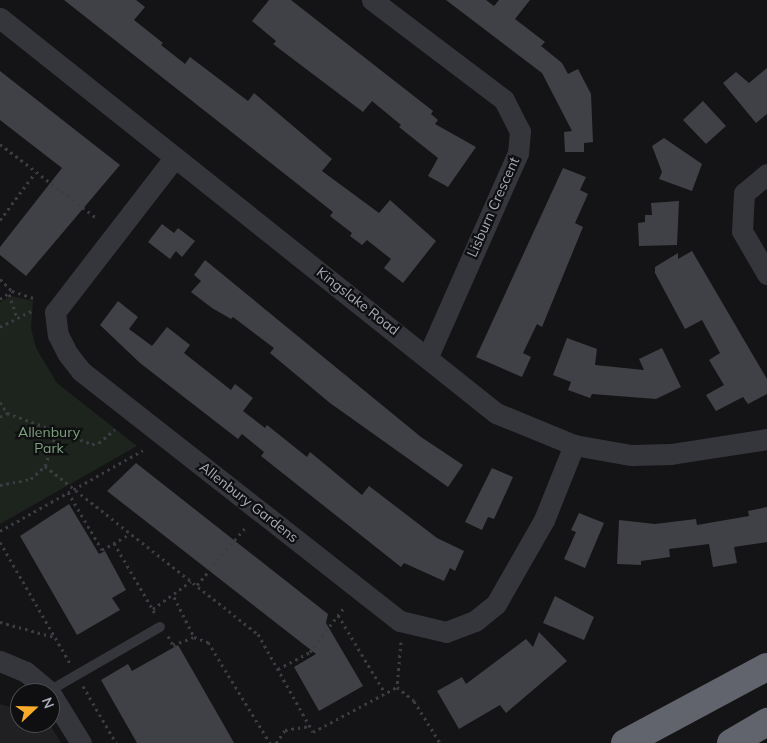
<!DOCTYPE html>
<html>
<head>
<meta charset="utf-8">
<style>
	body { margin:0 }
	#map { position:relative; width:767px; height:743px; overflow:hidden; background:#141416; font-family:Mulish,sans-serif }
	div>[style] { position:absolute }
	.built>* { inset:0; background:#202023 }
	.green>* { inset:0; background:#1c241d }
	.building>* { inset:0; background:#404146 }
	.path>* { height:3px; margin-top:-1.5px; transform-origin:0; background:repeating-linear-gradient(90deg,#3b3d42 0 2.5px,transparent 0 6.5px) }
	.service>* { height:10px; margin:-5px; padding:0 5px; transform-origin:5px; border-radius:5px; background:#35363b }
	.minor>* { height:21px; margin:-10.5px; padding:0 10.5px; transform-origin:10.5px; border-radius:10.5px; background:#35363b }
	.motorway>* { height:28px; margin:-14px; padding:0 14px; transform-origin:14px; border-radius:14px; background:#61646c }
	span { translate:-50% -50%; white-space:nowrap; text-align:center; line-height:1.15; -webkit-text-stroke:4.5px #0f0f11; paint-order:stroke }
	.street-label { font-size:14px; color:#a5abb7 }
	.park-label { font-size:14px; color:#7ca37d }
	.north { position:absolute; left:10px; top:683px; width:50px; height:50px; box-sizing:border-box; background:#0f0f11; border:1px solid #4b4d53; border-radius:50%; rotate:69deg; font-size:14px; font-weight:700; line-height:20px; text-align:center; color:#a5abb7 }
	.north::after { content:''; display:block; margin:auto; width:18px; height:22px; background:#f8ac2a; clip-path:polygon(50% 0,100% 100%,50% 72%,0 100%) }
</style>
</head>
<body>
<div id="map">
	<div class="built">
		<div style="clip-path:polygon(0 704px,20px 710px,20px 723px,49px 723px,61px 743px,0 743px)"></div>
	</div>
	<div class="green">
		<div style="clip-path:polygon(11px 296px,33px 301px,31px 328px,36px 348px,57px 383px,137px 446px,0 524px,0 302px)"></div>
	</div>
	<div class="building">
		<div style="clip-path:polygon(64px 0,136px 0,145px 7px,134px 20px,163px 43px,161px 45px,185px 64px,190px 57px,248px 101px,254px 93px,332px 159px,322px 171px,379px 213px,390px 200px,436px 241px,403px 283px,384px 268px,391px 259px,367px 240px,362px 245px,350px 236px,352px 233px,330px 216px,333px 212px)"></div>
		<div style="clip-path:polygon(269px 0,291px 0,433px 111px,431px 114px,438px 120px,435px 124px,476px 147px,448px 187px,428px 176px,438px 158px,399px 127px,401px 125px,372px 101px,363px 112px,273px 44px,276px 41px,252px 21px)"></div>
		<div style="clip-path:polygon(446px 0,486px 0,494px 6px,499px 0,530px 0,515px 19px,545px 42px,541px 46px,562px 63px,568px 74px,578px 69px,591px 94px,593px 142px,584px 143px,584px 152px,565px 152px,564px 132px,572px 131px,542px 73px)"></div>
		<div style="clip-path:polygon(767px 68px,767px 114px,756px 123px,723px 83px,736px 72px,749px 83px)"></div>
		<div style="clip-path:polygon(0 71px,120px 165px,26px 276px,0 255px,0 247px,62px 168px,0 120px)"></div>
		<div style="clip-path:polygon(703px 101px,726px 126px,706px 144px,683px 120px)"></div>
		<div style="clip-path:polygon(664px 138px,702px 164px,692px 191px,659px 179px,662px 172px,652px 146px)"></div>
		<div style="clip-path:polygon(563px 168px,586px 177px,580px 190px,588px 194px,575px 223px,583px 227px,542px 327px,537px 324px,523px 353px,531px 357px,522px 377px,476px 357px)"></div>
		<div style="clip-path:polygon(679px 201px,677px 245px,639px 246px,638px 223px,645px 222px,645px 215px,652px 215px,651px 203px)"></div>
		<div style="clip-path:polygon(162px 224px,174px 233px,178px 228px,195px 241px,182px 257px,176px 251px,170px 259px,148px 242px)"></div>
		<div style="clip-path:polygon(692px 251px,767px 379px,767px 394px,748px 404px,743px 397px,716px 411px,706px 395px,724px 385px,709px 360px,720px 353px,702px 320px,685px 329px,655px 273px,655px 267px,678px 253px,678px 259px)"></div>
		<div style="clip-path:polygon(205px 260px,421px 437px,463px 465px,448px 487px,330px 403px,270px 353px,274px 348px,233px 317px,231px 319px,212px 308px,191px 292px,201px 281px,194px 275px)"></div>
		<div style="clip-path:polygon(118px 301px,138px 317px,129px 329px,152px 346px,167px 327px,190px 345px,184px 353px,231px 390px,235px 384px,253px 398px,243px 411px,265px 428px,267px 425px,307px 457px,310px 452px,362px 495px,369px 486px,437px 538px,464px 551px,455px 571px,450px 568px,444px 581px,404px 563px,401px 567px,261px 456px,264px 452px,242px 434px,238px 439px,140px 363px,100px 325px)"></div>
		<div style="clip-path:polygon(567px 338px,597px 349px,595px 365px,644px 370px,639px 359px,662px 348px,681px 387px,656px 399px,592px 394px,590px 398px,568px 390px,571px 382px,553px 375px)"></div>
		<div style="clip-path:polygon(136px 463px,328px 614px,326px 623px,363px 686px,319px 711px,294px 667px,316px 654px,107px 491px)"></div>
		<div style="clip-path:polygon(492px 468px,513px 477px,494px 519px,488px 517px,482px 530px,465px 522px)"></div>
		<div style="clip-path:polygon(69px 504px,99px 554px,105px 551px,126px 590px,112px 598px,120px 610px,77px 635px,20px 536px)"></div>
		<div style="clip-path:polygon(767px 507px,767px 542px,734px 547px,737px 563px,713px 567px,709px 544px,669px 549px,670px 557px,641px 561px,641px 565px,617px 564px,619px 520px,655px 524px,696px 519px,697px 525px,749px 516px,748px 511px)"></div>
		<div style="clip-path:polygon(579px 513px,604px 523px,585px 568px,564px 559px,576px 532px,571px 530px)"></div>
		<div style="clip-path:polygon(555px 596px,594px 617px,584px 640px,543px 623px)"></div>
		<div style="clip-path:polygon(539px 632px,567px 661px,506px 713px,500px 705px,459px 729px,437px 691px,462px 677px,466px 684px,526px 639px,533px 647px)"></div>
		<div style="clip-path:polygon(178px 645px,225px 727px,234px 743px,137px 743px,101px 680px,128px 664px,132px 671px)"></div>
	</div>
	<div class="path">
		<div style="left:0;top:144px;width:120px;rotate:37.5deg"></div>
		<div style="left:0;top:220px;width:59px;rotate:-53.3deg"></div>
		<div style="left:0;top:279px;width:17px;rotate:45deg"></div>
		<div style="left:9px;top:294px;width:24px;rotate:71deg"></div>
		<div style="left:0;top:299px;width:14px;rotate:-34deg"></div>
		<div style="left:12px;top:291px;width:25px;rotate:18deg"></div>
		<div style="left:0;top:327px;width:37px;rotate:-27deg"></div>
		<div style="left:0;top:402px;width:13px;rotate:58deg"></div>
		<div style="left:7px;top:413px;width:90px;rotate:20deg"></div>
		<div style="left:92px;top:444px;width:7px;rotate:-8deg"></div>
		<div style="left:99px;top:443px;width:21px;rotate:-41deg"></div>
		<div style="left:0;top:417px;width:8px;rotate:-30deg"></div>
		<div style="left:45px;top:466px;width:271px;rotate:38.3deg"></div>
		<div style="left:258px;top:634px;width:112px;rotate:60.7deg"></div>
		<div style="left:313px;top:732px;width:95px;rotate:-28.2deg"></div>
		<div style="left:0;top:485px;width:32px;rotate:-11deg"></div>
		<div style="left:31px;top:479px;width:19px;rotate:-43deg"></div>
		<div style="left:45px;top:466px;width:36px;rotate:-71deg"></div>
		<div style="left:68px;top:492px;width:67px;rotate:59.6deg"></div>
		<div style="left:102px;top:550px;width:32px;rotate:-30deg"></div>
		<div style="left:0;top:531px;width:164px;rotate:-29.5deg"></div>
		<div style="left:0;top:542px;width:140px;rotate:60deg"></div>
		<div style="left:114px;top:543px;width:83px;rotate:59.7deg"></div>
		<div style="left:197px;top:585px;width:75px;rotate:-49.9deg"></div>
		<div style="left:174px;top:597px;width:45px;rotate:63.4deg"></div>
		<div style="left:194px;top:637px;width:15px;rotate:20deg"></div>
		<div style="left:208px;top:642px;width:119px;rotate:58.5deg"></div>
		<div style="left:153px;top:609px;width:47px;rotate:-36.4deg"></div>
		<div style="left:338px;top:615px;width:91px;rotate:58.9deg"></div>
		<div style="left:0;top:622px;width:56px;rotate:15.5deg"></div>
		<div style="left:168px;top:636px;width:10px;rotate:61deg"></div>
		<div style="left:173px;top:645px;width:22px;rotate:-21deg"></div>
		<div style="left:401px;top:642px;width:45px;rotate:95.1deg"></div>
		<div style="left:397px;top:687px;width:22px;rotate:39deg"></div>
		<div style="left:414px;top:701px;width:49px;rotate:58.2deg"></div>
		<div style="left:278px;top:669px;width:36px;rotate:-28deg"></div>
		<div style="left:310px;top:652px;width:58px;rotate:-52.7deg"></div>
		<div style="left:83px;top:686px;width:66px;rotate:59.9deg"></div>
		<div style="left:276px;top:743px;width:16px;rotate:-55deg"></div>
		<div style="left:285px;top:730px;width:25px;rotate:-9deg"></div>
	</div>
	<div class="service">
		<div style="left:49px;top:691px;width:128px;rotate:-30deg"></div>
	</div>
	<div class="minor">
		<div style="left:372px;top:0;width:166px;rotate:37.1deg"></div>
		<div style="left:504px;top:100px;width:35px;rotate:63deg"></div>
		<div style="left:520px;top:131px;width:22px;rotate:95deg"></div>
		<div style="left:518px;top:153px;width:222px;rotate:113.9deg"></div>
		<div style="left:0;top:18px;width:634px;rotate:38.53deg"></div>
		<div style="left:496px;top:413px;width:84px;rotate:22.3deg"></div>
		<div style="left:574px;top:445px;width:58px;rotate:10deg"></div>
		<div style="left:631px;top:455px;width:40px;rotate:-1.4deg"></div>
		<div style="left:671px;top:454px;width:97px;rotate:-8.9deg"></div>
		<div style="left:175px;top:157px;width:196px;rotate:127.7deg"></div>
		<div style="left:55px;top:312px;width:23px;rotate:83deg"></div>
		<div style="left:58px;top:335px;width:20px;rotate:63deg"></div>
		<div style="left:67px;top:353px;width:23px;rotate:52deg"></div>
		<div style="left:81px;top:371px;width:405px;rotate:38.1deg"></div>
		<div style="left:400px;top:621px;width:47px;rotate:13.4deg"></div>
		<div style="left:446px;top:632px;width:31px;rotate:-21deg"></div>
		<div style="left:475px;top:621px;width:27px;rotate:-39deg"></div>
		<div style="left:496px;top:604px;width:97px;rotate:-60.3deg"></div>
		<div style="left:544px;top:520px;width:81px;rotate:-68.2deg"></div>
		<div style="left:767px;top:174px;width:30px;rotate:140deg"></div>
		<div style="left:744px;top:193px;width:38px;rotate:93deg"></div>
		<div style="left:742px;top:231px;width:50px;rotate:59.8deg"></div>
		<div style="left:0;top:661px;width:28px;rotate:23deg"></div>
		<div style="left:26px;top:672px;width:30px;rotate:40deg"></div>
		<div style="left:49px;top:691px;width:61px;rotate:58.4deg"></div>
	</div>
	<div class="motorway">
		<div style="left:625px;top:743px;width:161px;rotate:-28.2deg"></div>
		<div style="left:731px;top:743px;width:42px;rotate:-30.3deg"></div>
	</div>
	<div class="street-label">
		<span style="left:493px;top:207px;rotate:-66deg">Lisburn Crescent</span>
		<span style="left:358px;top:301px;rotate:38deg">Kingslake Road</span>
		<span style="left:249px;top:502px;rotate:38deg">Allenbury Gardens</span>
	</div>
	<div class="park-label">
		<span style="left:49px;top:440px">Allenbury<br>Park</span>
	</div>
	<div class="north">N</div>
</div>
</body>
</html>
